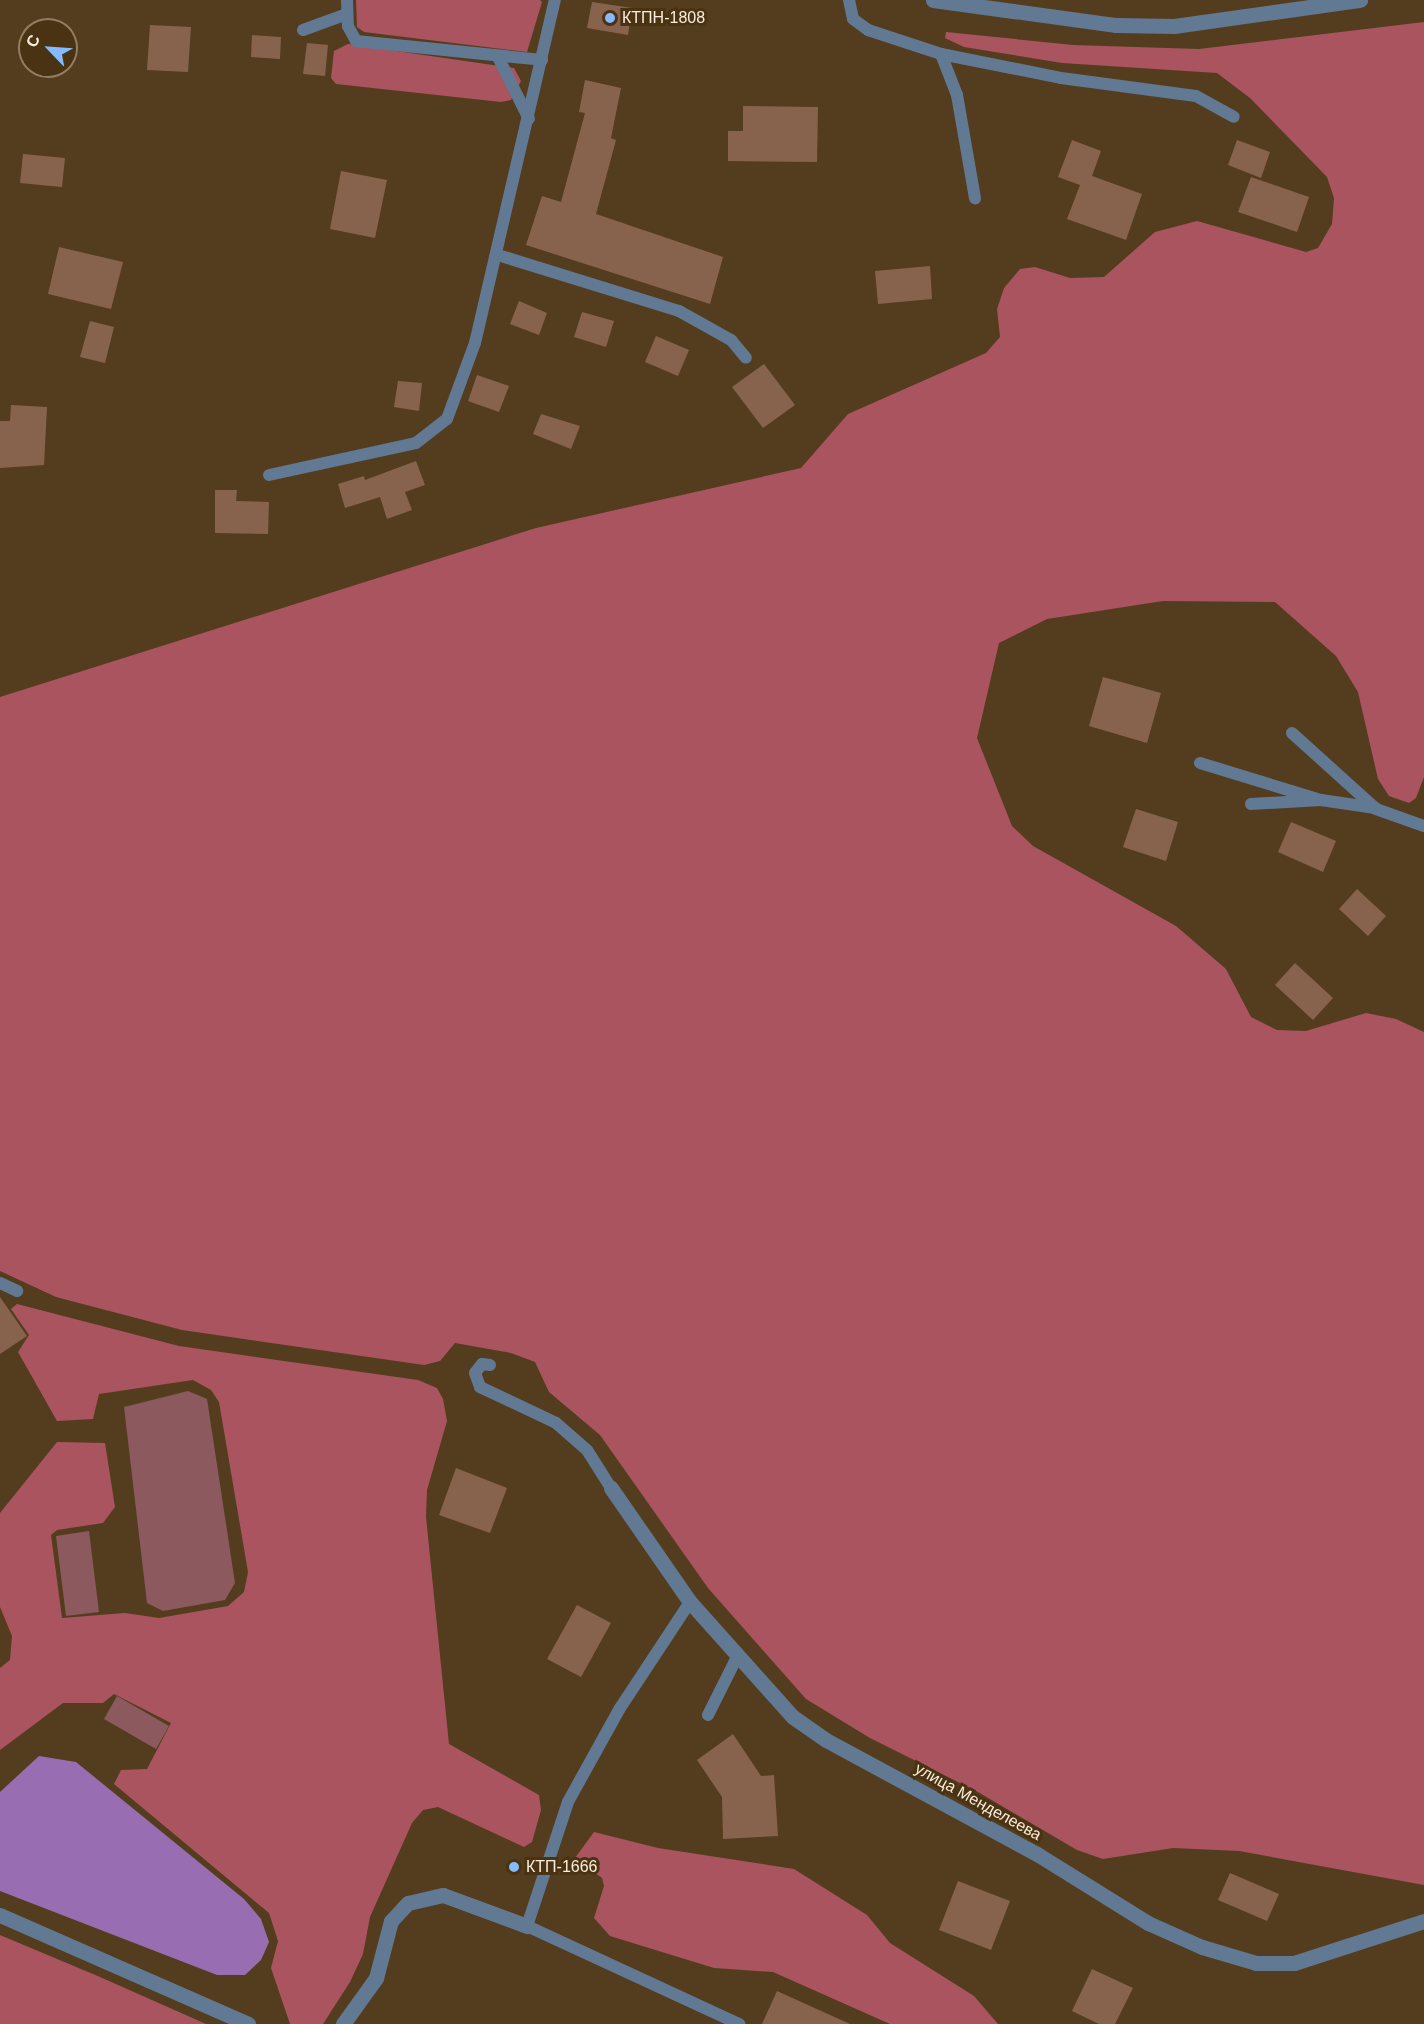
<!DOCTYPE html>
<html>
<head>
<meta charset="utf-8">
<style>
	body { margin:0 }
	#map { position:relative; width:1424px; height:2024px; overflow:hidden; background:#543d1e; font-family:Arial,sans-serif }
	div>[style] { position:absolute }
	.green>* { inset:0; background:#8c595e }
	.forest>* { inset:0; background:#a9545f }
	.water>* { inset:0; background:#996db1 }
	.building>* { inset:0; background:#87634e }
	.service>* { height:12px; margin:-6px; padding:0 6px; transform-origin:6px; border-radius:6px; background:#627994 }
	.minor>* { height:15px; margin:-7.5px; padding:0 7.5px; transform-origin:7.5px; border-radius:7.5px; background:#627994 }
	.dots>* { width:16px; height:16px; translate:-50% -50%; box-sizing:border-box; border:3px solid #493313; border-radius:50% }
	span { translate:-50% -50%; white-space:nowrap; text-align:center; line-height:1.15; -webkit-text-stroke:6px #493313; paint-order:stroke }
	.poi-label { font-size:16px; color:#faecda }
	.left { translate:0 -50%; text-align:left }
	.street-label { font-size:16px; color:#faecda }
	.north { position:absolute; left:18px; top:18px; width:60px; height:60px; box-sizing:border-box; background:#493313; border:2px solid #907d63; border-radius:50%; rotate:295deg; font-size:16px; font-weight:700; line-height:24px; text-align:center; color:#faecda }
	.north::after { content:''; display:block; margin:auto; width:21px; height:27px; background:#85bbfb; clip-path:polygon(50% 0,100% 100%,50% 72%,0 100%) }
</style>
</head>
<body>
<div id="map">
	<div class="green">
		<div style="clip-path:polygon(188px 1391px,207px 1399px,235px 1583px,225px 1600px,163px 1611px,147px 1603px,124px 1407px)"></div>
		<div style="clip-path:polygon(89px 1531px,99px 1612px,66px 1616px,56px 1536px)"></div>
		<div style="clip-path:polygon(117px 1696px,169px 1726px,156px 1749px,104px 1719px)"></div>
	</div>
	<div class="forest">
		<div style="clip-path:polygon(356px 0,540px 0,542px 2px,527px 52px,364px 32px,357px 27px)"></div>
		<div style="clip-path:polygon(1424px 22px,1424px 777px,1416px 798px,1409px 803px,1389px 796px,1378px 779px,1358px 692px,1336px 656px,1275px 602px,1163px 601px,1047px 619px,999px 643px,977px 738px,1012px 826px,1033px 846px,1176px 926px,1226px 969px,1251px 1017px,1277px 1030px,1306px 1031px,1366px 1013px,1396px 1019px,1424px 1032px,1424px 1885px,1239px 1851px,1173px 1848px,1103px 1859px,1077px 1850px,978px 1792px,870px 1738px,806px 1699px,708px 1588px,600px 1435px,549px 1392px,535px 1362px,511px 1353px,455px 1343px,440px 1361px,424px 1365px,182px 1330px,56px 1297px,0 1271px,0 697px,536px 528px,801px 468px,848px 414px,986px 353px,1000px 337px,997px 309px,1004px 288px,1020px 269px,1035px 267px,1070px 278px,1104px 277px,1155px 232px,1197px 221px,1306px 252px,1318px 248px,1332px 224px,1334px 198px,1327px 177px,1250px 98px,1217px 73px,1062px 63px,964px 47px,945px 38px,946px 32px,1073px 45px,1199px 49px)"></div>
		<div style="clip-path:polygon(348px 44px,514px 68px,521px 81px,511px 100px,501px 102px,336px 84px,331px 78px,334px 51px)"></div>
		<div style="clip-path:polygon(17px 1304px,179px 1346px,418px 1380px,437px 1388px,443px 1399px,447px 1421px,427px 1490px,426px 1517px,449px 1744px,539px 1795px,541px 1810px,532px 1842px,524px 1847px,438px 1807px,423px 1810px,412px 1823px,370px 1917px,363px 1954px,350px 1982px,323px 2024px,290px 2024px,271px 1968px,278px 1941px,269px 1913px,114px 1784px,121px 1770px,147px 1769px,171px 1723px,114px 1694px,103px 1703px,63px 1703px,0 1750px,0 1668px,10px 1660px,12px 1636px,0 1607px,0 1513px,57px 1442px,105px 1443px,115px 1507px,103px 1523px,57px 1530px,51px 1535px,62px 1618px,125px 1613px,159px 1618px,228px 1606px,244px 1592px,248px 1572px,219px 1402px,211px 1390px,193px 1380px,99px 1394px,93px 1419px,57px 1421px,18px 1352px,29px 1335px,11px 1309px)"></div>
		<div style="clip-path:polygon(594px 1832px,658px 1848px,794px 1869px,867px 1915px,890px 1943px,974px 1996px,998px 2024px,890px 2024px,773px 1972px,714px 1968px,610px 1936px,594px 1918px,604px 1886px,602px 1878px,575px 1858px)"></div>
		<div style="clip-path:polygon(0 1935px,100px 1977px,206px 2024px,0 2024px)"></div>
	</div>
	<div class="water">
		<div style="clip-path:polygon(39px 1756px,76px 1762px,244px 1899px,261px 1919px,269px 1942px,261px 1960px,245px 1975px,217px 1975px,0 1891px,0 1792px)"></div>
	</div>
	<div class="building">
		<div style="clip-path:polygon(592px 2px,632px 8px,628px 35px,587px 28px)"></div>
		<div style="clip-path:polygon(150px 25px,191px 27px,188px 72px,147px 70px)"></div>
		<div style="clip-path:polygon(252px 35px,281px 37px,280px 59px,251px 57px)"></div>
		<div style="clip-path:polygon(307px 43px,328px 45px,325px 76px,303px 74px)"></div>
		<div style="clip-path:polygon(585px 80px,621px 88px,611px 138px,616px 140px,596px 214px,723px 257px,710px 304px,526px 245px,542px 196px,561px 202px,585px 113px,579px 112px)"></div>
		<div style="clip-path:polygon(743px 106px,818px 107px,817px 162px,728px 161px,728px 131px,743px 131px)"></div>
		<div style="clip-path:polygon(1072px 140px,1101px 151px,1092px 176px,1142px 194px,1126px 240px,1067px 219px,1080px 185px,1058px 177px)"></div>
		<div style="clip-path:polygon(1237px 140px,1270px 152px,1261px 178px,1228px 165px)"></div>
		<div style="clip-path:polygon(23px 154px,65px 158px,62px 187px,20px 183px)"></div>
		<div style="clip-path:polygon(341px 171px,387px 180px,375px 238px,330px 229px)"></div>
		<div style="clip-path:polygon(1251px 177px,1309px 197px,1297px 232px,1238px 212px)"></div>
		<div style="clip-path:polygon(59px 247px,123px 262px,111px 309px,48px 294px)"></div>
		<div style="clip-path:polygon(930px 266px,932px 299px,878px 304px,875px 271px)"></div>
		<div style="clip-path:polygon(519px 301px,547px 313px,539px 335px,510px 324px)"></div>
		<div style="clip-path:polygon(582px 312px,614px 321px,606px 347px,574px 337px)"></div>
		<div style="clip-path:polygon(90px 321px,114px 327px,105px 363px,80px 357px)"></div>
		<div style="clip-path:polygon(656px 336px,689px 350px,678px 376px,645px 362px)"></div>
		<div style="clip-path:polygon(764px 364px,795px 405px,763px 428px,732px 387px)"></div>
		<div style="clip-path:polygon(477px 375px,509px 386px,499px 412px,468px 401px)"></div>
		<div style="clip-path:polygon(398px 381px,422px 383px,419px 411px,394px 407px)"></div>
		<div style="clip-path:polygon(11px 405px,47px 407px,44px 465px,0 468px,0 421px,10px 421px)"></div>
		<div style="clip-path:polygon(541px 414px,580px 426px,571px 449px,533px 434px)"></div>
		<div style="clip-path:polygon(416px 461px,425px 485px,405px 492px,412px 510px,387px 519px,380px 497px,345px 508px,338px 484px,364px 476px,365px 480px)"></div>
		<div style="clip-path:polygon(215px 490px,237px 490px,236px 501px,269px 502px,268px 534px,215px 533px)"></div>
		<div style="clip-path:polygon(1103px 677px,1161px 693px,1147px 743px,1089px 726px)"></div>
		<div style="clip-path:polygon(1136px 809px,1178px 822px,1166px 861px,1123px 847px)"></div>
		<div style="clip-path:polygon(1291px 822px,1336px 841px,1323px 872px,1278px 852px)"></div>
		<div style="clip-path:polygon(1357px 889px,1386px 916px,1368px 936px,1339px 909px)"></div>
		<div style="clip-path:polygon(1295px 963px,1333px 998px,1313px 1020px,1275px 985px)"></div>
		<div style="clip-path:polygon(0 1297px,27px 1336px,0 1354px)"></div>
		<div style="clip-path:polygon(456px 1468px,507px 1488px,490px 1533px,439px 1515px)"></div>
		<div style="clip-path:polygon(577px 1605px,611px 1623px,581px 1677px,547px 1659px)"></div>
		<div style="clip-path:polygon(733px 1734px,761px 1776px,774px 1775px,778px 1836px,723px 1839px,722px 1797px,697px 1760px)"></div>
		<div style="clip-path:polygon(1230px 1873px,1279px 1894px,1267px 1921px,1218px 1900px)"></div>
		<div style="clip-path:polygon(958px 1881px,1010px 1901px,991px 1950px,939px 1930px)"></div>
		<div style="clip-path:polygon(1092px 1969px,1133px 1988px,1115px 2024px,1099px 2024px,1072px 2011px)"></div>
		<div style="clip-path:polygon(777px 1991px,850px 2024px,762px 2024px)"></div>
	</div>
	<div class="service">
		<div style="left:347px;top:0;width:26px;rotate:88deg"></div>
		<div style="left:348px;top:26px;width:17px;rotate:62deg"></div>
		<div style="left:356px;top:41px;width:187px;rotate:5.8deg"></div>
		<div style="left:849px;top:0;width:19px;rotate:78deg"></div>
		<div style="left:853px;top:19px;width:19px;rotate:36deg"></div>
		<div style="left:868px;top:30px;width:77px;rotate:18.2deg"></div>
		<div style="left:941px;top:54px;width:122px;rotate:11.3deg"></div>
		<div style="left:1061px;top:78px;width:136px;rotate:7.6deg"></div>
		<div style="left:1196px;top:96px;width:43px;rotate:28.9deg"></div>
		<div style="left:303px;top:30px;width:47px;rotate:-20deg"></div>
		<div style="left:941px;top:54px;width:44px;rotate:68.7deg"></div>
		<div style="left:957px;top:95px;width:105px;rotate:80.1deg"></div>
		<div style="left:498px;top:57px;width:69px;rotate:63.4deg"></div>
		<div style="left:498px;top:255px;width:189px;rotate:17.2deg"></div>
		<div style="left:679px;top:311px;width:60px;rotate:29.1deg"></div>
		<div style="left:731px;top:340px;width:23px;rotate:50deg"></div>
		<div style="left:269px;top:475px;width:150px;rotate:-12.3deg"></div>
		<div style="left:416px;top:443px;width:39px;rotate:-38deg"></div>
		<div style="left:447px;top:419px;width:81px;rotate:-69.8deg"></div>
		<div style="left:475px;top:343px;width:352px;rotate:-76.9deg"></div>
		<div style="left:1292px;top:733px;width:113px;rotate:42.1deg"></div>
		<div style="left:1376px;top:809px;width:51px;rotate:19.5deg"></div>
		<div style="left:1200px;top:763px;width:127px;rotate:17deg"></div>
		<div style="left:1251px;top:804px;width:70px;rotate:-3.3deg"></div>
		<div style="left:1321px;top:800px;width:55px;rotate:8.4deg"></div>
		<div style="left:0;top:1283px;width:19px;rotate:25deg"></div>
		<div style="left:490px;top:1365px;width:8px;rotate:-173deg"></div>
		<div style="left:482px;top:1364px;width:11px;rotate:128deg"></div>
		<div style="left:475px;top:1373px;width:15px;rotate:70deg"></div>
		<div style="left:480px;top:1387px;width:84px;rotate:25.3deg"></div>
		<div style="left:556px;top:1423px;width:41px;rotate:41.1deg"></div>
		<div style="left:587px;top:1450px;width:45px;rotate:57.7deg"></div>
		<div style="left:690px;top:1602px;width:127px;rotate:123.4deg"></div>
		<div style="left:620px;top:1708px;width:107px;rotate:119deg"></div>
		<div style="left:568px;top:1802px;width:131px;rotate:108.3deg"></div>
		<div style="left:527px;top:1926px;width:234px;rotate:24.8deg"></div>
		<div style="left:708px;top:1715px;width:65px;rotate:-63.4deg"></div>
	</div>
	<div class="minor">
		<div style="left:933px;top:0;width:185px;rotate:7.8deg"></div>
		<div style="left:1116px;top:25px;width:58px;rotate:1deg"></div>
		<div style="left:1174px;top:26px;width:188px;rotate:-8deg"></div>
		<div style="left:611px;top:1488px;width:139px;rotate:55.3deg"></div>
		<div style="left:690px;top:1602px;width:154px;rotate:48.2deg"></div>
		<div style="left:793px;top:1717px;width:40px;rotate:34.9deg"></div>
		<div style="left:826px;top:1740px;width:240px;rotate:28.4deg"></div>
		<div style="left:1037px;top:1854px;width:131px;rotate:31.9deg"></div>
		<div style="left:1148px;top:1923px;width:59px;rotate:24deg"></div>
		<div style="left:1202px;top:1947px;width:56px;rotate:16.5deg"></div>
		<div style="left:1256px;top:1963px;width:38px"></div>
		<div style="left:1294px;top:1963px;width:137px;rotate:-17.9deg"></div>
		<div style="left:0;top:1915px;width:271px;rotate:23.7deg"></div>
		<div style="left:343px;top:2024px;width:57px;rotate:-54.3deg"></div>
		<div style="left:376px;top:1978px;width:59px;rotate:-75.3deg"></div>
		<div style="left:391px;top:1921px;width:25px;rotate:-47deg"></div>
		<div style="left:408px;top:1903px;width:36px;rotate:-13deg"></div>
		<div style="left:443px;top:1895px;width:90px;rotate:20.3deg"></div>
	</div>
	<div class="dots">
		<div style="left:610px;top:18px;background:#85bbfb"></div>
		<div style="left:514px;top:1867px;background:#85bbfb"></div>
	</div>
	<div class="poi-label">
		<span class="left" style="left:622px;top:18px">КТПН-1808</span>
		<span class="left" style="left:526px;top:1867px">КТП-1666</span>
	</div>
	<div class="street-label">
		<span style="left:978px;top:1802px;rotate:29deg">улица Менделеева</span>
	</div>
	<div class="north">С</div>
</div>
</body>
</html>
